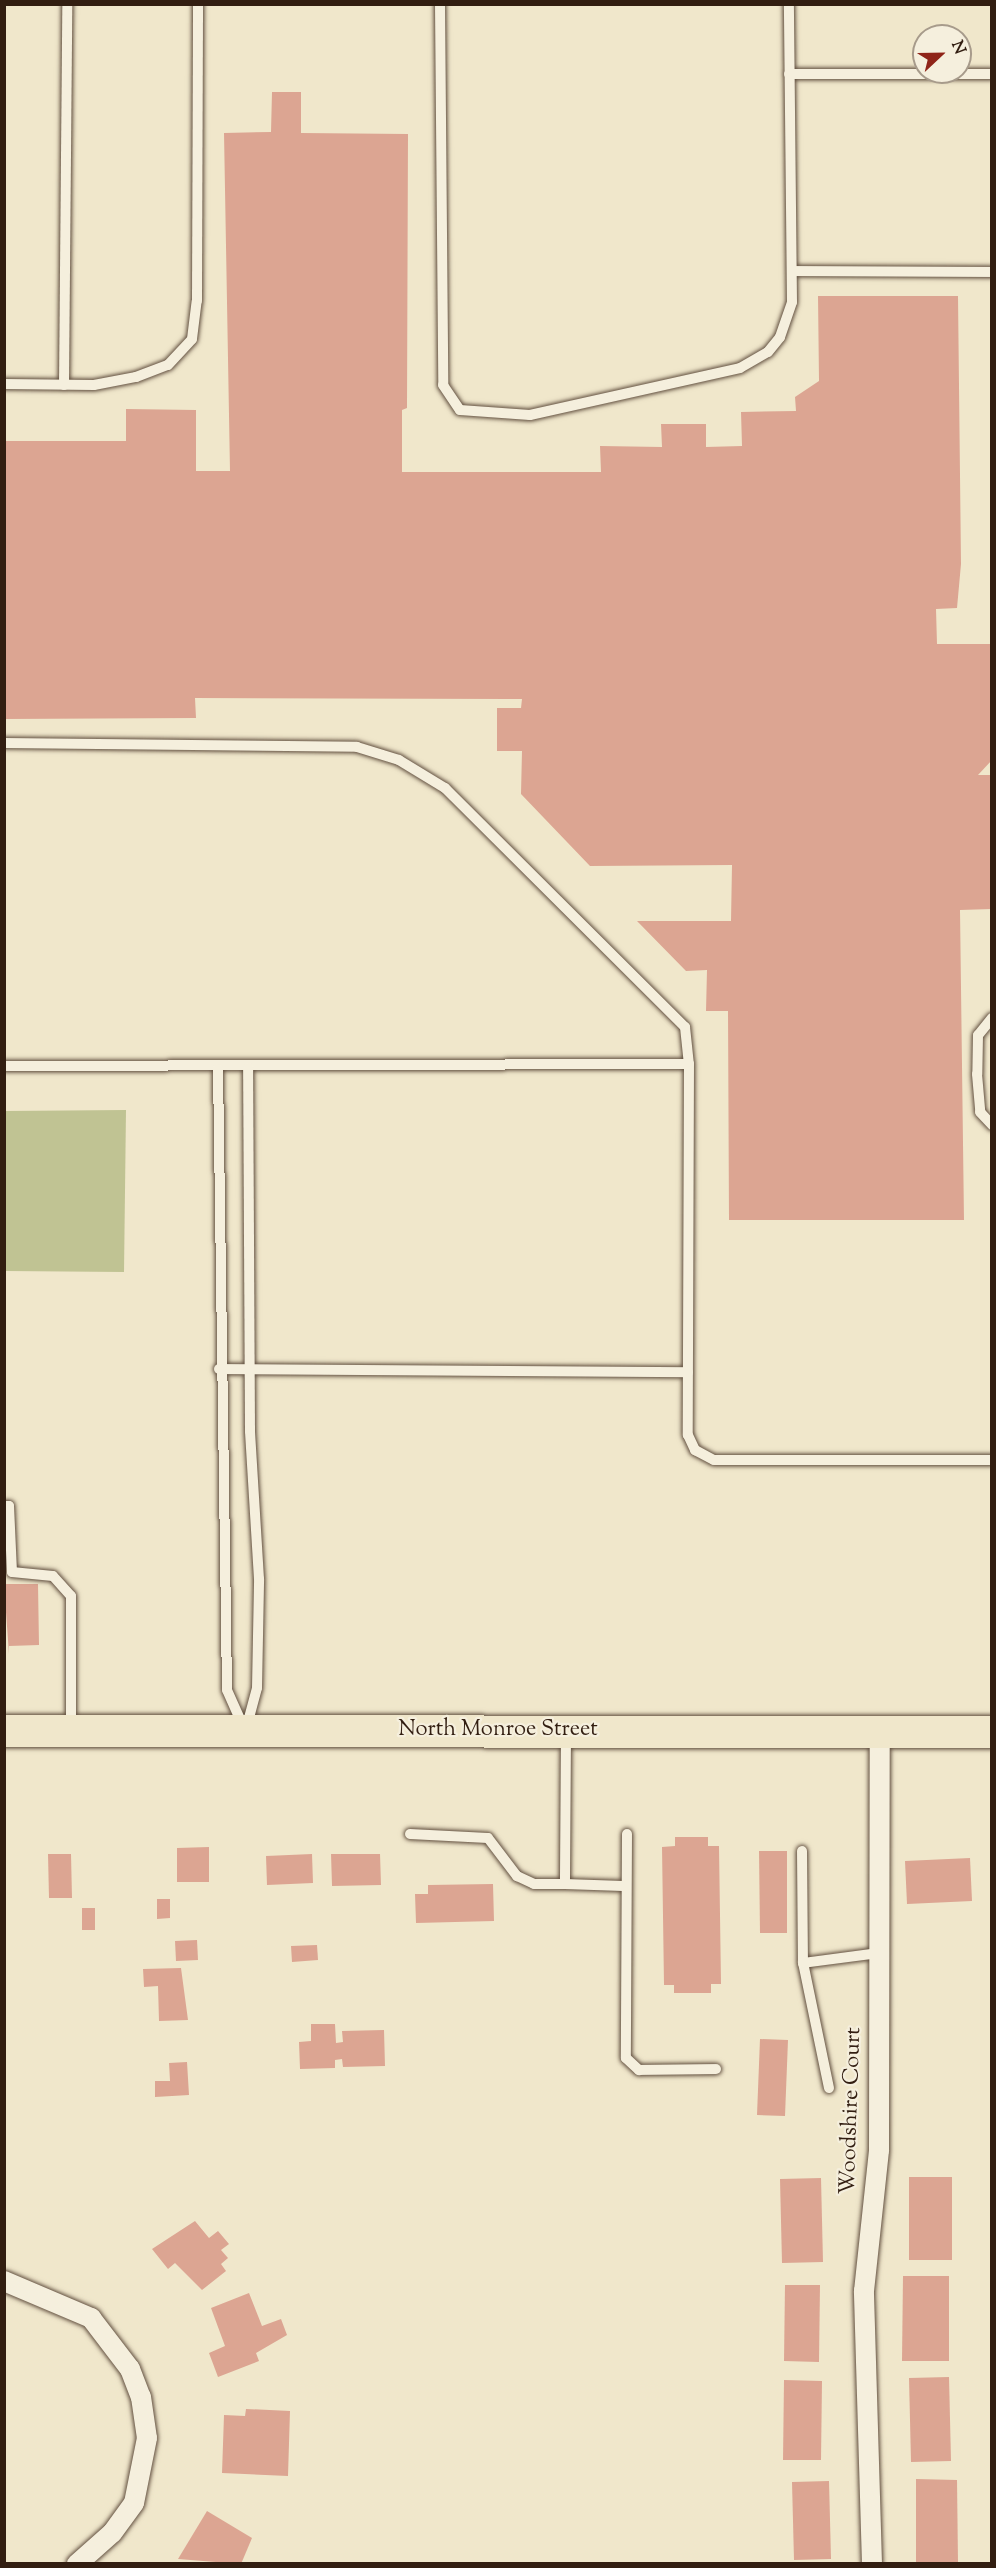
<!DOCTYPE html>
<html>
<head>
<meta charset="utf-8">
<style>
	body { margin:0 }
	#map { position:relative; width:996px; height:2568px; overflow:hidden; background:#f0e7cb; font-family:"Sorts Mill Goudy",serif }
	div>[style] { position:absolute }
	.green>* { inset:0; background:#c0c393 }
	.building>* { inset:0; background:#dca592 }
	.roads { filter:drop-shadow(0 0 2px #625040) drop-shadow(0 0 2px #625040) }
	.service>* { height:10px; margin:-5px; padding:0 5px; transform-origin:5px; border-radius:5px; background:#f5efdd }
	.minor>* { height:20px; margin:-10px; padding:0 10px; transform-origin:10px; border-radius:10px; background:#f5efdd }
	.primary>* { height:32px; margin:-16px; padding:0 16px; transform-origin:16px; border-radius:16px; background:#f0e7cb }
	span { translate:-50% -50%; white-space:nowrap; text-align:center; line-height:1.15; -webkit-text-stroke:4.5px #f5efdd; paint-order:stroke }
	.street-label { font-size:22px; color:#321e11 }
	.frame { position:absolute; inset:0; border:6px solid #321e11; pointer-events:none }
	.north { position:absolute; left:912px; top:24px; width:60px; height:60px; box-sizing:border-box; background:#f5efdd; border:2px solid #a79b8b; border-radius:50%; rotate:68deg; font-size:16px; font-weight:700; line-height:24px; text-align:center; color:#321e11 }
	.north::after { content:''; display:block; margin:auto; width:21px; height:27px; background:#8f2418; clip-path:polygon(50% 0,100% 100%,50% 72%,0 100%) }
</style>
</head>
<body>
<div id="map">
	<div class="green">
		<div style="clip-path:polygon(126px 1110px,124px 1272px,5px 1271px,5px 1111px)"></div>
	</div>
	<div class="building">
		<div style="clip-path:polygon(272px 92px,301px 92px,301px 133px,408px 134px,407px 408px,402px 410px,402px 472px,601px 472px,600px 446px,662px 447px,661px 424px,706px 424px,706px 447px,742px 446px,741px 412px,796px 411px,795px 397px,819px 381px,818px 296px,958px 296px,961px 564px,957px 608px,936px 609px,937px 644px,992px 644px,992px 760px,978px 775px,992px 775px,992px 909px,960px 910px,964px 1220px,729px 1220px,728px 1011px,706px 1011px,707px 970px,686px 971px,637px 921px,731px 921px,732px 865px,590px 866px,521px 794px,522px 751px,497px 751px,497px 708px,521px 708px,522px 699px,195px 698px,196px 718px,4px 719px,4px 441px,126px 441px,126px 409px,196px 410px,196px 471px,230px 471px,224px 133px,271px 132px)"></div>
		<div style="clip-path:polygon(4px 1584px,38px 1584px,39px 1645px,9px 1646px,9px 1654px)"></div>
		<div style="clip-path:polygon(675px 1837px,708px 1837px,708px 1846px,719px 1846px,721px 1984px,711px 1984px,711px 1993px,674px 1993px,674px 1985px,664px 1985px,662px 1847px,675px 1846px)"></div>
		<div style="clip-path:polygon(209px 1847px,209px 1882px,177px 1882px,177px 1848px)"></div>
		<div style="clip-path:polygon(759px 1851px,787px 1851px,787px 1933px,760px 1933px)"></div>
		<div style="clip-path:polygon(48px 1854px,71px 1854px,72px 1898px,49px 1898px)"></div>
		<div style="clip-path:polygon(312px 1854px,313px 1883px,267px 1885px,266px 1856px)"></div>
		<div style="clip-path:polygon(331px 1854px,380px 1854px,381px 1885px,332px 1886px)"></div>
		<div style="clip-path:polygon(970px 1858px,972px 1901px,907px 1904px,905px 1861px)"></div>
		<div style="clip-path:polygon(493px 1884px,494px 1921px,416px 1923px,415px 1894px,428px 1894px,428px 1885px)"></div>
		<div style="clip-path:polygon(157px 1899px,170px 1899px,170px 1918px,157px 1919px)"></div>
		<div style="clip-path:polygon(82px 1908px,95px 1908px,95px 1930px,82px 1930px)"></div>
		<div style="clip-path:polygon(197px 1940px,198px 1960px,176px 1961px,175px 1941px)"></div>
		<div style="clip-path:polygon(317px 1945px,318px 1960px,292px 1962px,291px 1946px)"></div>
		<div style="clip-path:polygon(181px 1968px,188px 2020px,159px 2021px,158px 1986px,144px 1987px,143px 1969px)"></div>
		<div style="clip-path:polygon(311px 2024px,335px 2024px,336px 2043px,343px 2042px,342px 2031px,384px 2030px,385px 2066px,343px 2067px,342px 2059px,335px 2060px,335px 2068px,300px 2069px,299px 2042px,311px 2041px)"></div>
		<div style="clip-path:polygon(760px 2039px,788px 2040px,785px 2116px,757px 2115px)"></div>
		<div style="clip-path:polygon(187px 2062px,189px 2095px,155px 2097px,155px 2081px,170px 2081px,169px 2063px)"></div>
		<div style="clip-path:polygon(909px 2177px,952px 2177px,952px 2260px,909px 2260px)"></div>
		<div style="clip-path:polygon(821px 2178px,823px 2262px,782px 2263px,780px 2179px)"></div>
		<div style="clip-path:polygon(195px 2221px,209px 2238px,218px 2231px,229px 2244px,221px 2250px,228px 2258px,221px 2264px,226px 2271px,202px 2290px,175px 2263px,168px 2269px,152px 2249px)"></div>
		<div style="clip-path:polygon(903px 2276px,949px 2276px,949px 2361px,902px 2361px)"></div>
		<div style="clip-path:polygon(785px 2285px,820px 2285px,819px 2362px,784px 2361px)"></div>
		<div style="clip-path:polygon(249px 2293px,262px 2326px,281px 2319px,287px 2335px,256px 2353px,259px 2361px,218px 2377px,209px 2353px,225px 2346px,211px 2308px)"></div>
		<div style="clip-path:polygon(949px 2377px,951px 2461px,911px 2462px,909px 2378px)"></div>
		<div style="clip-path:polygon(784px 2380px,822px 2381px,821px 2460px,783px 2460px)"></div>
		<div style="clip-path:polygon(246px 2409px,290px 2411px,288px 2476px,222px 2473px,224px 2415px,245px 2416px)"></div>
		<div style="clip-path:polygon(916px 2479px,957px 2480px,958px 2562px,916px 2562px)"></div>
		<div style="clip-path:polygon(829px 2481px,831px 2559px,794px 2560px,792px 2482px)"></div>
		<div style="clip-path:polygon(207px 2511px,252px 2538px,241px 2564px,178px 2559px)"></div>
	</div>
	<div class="roads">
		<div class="service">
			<div style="left:440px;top:4px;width:381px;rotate:89.5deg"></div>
			<div style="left:443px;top:385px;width:30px;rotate:56deg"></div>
			<div style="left:460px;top:410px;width:70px;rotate:4.1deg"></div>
			<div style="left:530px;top:415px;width:215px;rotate:-12.6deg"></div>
			<div style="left:740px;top:368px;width:32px;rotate:-30deg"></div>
			<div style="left:768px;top:352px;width:19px;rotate:-51deg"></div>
			<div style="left:780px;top:337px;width:37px;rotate:-71deg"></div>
			<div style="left:792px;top:302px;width:298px;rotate:-90.6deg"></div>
			<div style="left:789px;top:74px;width:203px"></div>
			<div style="left:792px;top:271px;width:200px;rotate:0.3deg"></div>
			<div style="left:4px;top:384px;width:90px;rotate:0.6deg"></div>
			<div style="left:94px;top:385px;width:43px;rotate:-10.8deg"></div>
			<div style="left:136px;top:377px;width:34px;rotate:-21deg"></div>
			<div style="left:168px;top:365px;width:35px;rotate:-47deg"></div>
			<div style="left:192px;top:339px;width:38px;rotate:-83deg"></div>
			<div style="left:197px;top:301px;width:297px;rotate:-89.8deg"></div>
			<div style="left:64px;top:385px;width:381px;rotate:-89.5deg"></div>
			<div style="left:4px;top:743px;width:353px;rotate:0.6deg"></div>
			<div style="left:357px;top:747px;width:44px;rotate:17.2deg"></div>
			<div style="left:399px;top:760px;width:54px;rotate:31.3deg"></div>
			<div style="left:445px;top:788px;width:339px;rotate:44.9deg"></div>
			<div style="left:685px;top:1027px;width:37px;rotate:84deg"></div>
			<div style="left:689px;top:1064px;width:371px;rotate:90.2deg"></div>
			<div style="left:688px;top:1435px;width:17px;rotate:65deg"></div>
			<div style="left:695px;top:1450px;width:21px;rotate:28deg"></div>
			<div style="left:714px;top:1460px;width:278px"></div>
			<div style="left:992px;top:1018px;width:22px;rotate:129deg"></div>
			<div style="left:978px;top:1035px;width:39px;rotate:91deg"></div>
			<div style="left:977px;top:1074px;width:38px;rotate:85deg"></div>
			<div style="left:980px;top:1112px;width:18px;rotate:47deg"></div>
			<div style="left:4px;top:1066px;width:685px;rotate:-0.17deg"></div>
			<div style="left:218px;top:1069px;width:621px;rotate:89.17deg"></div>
			<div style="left:227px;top:1690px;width:39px;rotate:66deg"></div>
			<div style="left:219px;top:1369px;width:469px;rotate:0.4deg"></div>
			<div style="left:4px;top:1506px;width:5px"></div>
			<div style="left:9px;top:1506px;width:66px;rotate:87.4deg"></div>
			<div style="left:12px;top:1572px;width:41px;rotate:5.6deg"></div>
			<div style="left:53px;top:1576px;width:27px;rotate:48deg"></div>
			<div style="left:71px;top:1596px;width:132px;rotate:90deg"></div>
			<div style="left:246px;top:1729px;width:42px;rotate:-75deg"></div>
			<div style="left:257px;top:1688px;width:109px;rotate:-88.9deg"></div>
			<div style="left:259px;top:1579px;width:148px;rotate:-93.5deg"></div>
			<div style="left:250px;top:1431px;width:363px;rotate:-90.3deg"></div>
			<div style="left:566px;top:1734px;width:150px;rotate:90.4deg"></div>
			<div style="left:565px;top:1884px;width:58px;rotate:2deg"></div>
			<div style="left:410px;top:1834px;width:78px;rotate:2.9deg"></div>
			<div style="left:488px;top:1838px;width:48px;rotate:52.7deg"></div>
			<div style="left:517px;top:1876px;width:19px;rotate:25deg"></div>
			<div style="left:534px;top:1884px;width:31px"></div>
			<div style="left:627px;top:1834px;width:224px;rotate:90.3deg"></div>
			<div style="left:626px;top:2058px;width:18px;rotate:43deg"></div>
			<div style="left:639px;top:2070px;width:77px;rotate:-0.7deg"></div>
			<div style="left:802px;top:1851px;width:112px;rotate:89.5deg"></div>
			<div style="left:829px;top:2088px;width:128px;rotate:-101.7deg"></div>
			<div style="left:803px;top:1963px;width:77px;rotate:-7.5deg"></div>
		</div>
		<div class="minor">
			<div style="left:4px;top:2281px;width:95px;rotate:23deg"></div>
			<div style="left:91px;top:2318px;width:64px;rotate:52.6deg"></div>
			<div style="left:130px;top:2369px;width:30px;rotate:69deg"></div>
			<div style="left:141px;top:2397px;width:41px;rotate:81.7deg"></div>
			<div style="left:147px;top:2438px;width:66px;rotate:101.3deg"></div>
			<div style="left:134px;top:2503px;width:37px;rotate:126deg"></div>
			<div style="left:112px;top:2533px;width:47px;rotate:138.5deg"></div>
			<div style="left:872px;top:2564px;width:273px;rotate:-91.7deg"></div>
			<div style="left:864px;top:2291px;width:142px;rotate:-83.9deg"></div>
			<div style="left:879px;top:2150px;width:418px;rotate:-89.9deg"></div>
		</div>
		<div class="primary">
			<div style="left:4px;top:1731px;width:988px;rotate:0.06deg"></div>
		</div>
	</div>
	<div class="street-label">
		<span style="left:498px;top:1731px">North Monroe Street</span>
		<span style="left:852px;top:2111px;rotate:-88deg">Woodshire Court</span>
	</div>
	<div class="frame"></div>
	<div class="north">N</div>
</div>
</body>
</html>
